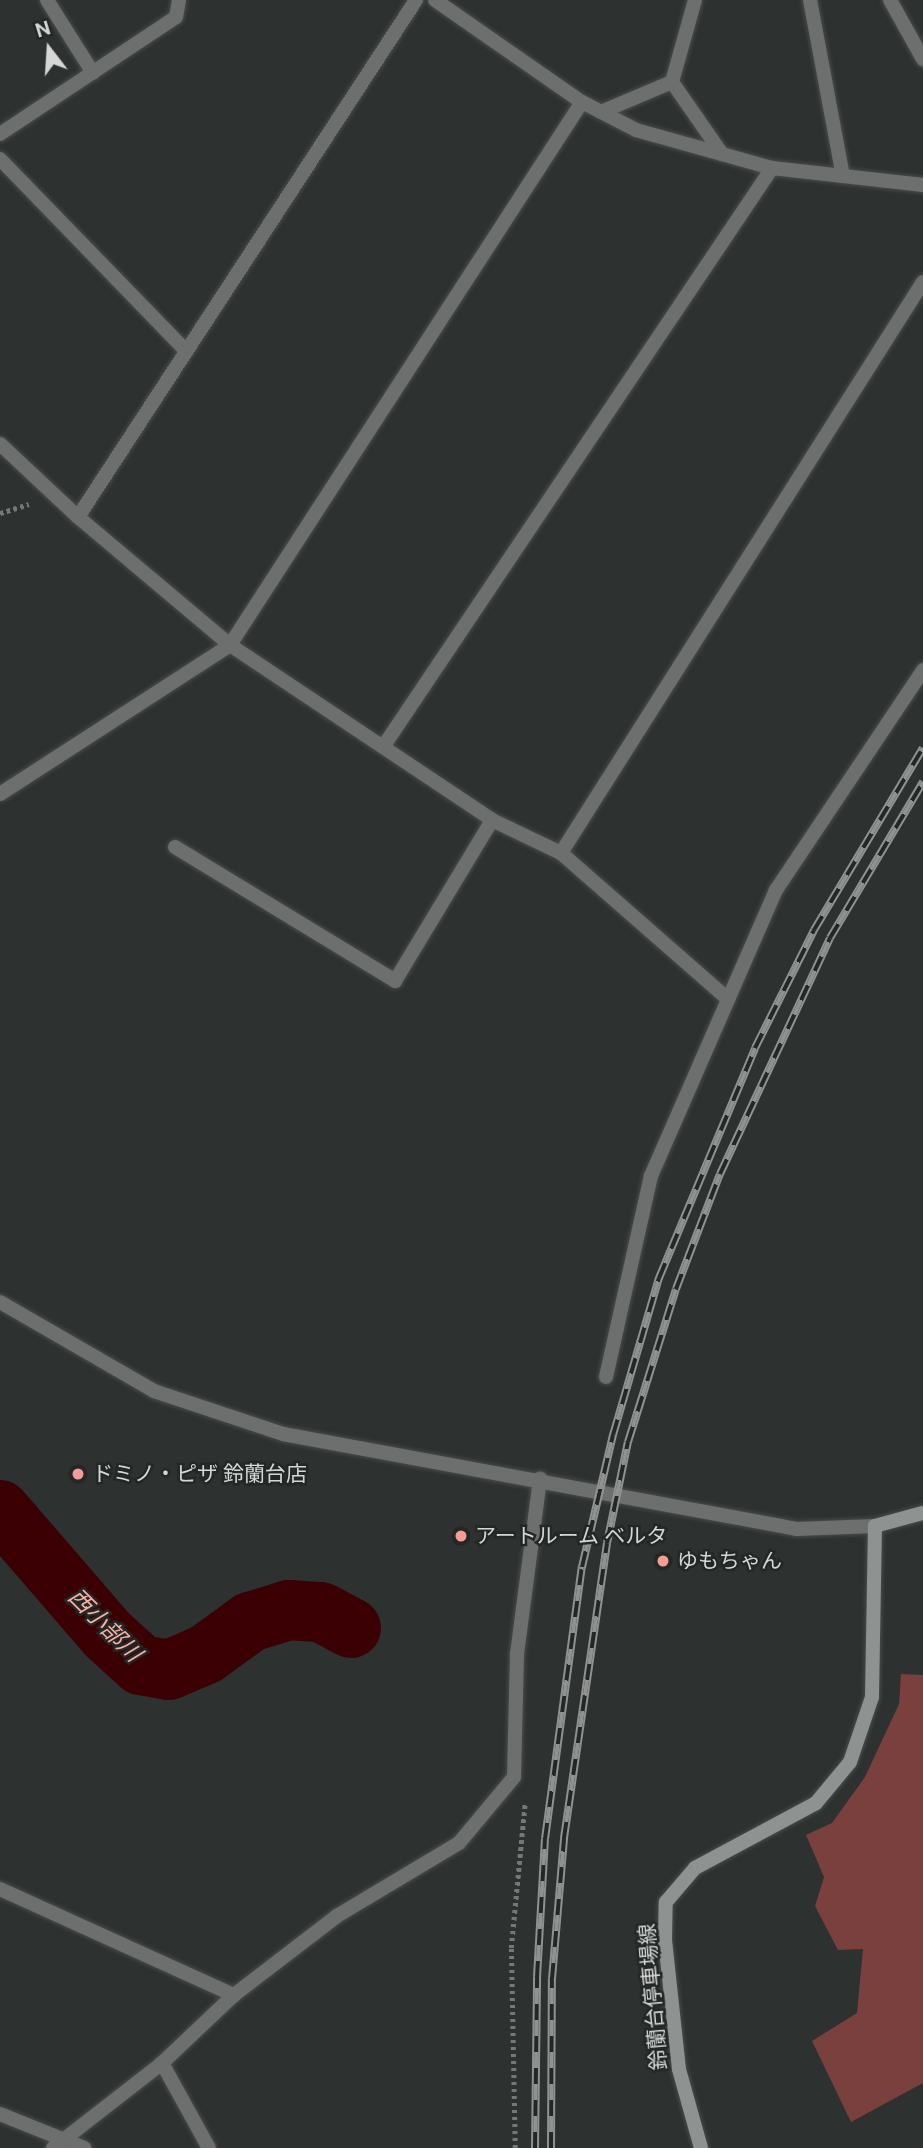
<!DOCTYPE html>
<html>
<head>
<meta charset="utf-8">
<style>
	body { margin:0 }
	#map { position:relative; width:923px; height:2148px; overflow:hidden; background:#2d312f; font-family:"Public Sans","Noto Sans JP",sans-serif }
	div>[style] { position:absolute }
	.green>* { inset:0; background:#7a403d }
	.river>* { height:60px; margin:-30px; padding:0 30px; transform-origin:30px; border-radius:30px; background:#3a0003 }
	.path>* { height:4.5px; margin-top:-2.25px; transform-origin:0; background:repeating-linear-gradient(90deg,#757876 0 3.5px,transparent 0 7px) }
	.roads { filter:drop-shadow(0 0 2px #484c4a) drop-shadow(0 0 2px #484c4a) }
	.minor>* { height:14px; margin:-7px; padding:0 7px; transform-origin:7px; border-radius:7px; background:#6c6f6e }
	.tertiary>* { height:14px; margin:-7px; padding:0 7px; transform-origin:7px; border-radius:7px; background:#6c6f6e }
	.secondary>* { height:14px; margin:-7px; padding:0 7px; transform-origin:7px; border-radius:7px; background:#8e9290 }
	.rail>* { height:8px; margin-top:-4px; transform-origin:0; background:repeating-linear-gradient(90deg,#232725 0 16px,#8f9290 0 32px); box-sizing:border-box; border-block:2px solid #8f9290 }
	.dots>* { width:19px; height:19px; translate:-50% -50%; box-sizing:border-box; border:4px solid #232725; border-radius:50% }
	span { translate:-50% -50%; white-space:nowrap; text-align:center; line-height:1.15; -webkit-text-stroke:5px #232725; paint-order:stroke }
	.poi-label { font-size:21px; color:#d4d7d5 }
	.left { translate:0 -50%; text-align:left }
	.street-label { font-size:21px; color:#d4d7d5 }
	.water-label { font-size:23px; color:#f8aea8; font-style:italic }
	.north { position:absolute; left:14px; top:14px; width:70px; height:70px; -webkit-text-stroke:5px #232725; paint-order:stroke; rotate:343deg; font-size:19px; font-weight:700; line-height:28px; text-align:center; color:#d4d7d5 }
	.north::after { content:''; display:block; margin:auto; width:24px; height:32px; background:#d4d7d5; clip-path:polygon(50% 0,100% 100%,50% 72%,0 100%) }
</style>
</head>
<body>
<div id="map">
	<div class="green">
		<div style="clip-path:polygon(901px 1674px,923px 1675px,923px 2083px,851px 2122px,812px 2041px,857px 2013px,863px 1949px,838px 1950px,815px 1906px,824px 1877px,806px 1835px,832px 1823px,865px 1777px,899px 1704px)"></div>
	</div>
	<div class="river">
		<div style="left:0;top:1510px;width:165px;rotate:49.2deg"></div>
		<div style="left:108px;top:1635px;width:45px;rotate:42.3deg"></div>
		<div style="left:141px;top:1665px;width:28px;rotate:10deg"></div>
		<div style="left:169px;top:1670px;width:40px;rotate:-23.4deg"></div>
		<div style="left:206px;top:1654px;width:54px;rotate:-36deg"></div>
		<div style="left:250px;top:1622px;width:41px;rotate:-17.1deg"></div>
		<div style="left:289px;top:1610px;width:32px;rotate:4deg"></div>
		<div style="left:321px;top:1612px;width:34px;rotate:28deg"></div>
	</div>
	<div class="path">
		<div style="left:0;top:513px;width:30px;rotate:-17deg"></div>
		<div style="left:515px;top:2148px;width:200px;rotate:-91.1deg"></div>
		<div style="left:511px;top:1948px;width:146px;rotate:-84.5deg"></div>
	</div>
	<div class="roads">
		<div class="minor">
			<div style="left:47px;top:0;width:86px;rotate:57.8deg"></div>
			<div style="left:435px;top:0;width:179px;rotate:34.8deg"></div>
			<div style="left:582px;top:102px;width:61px;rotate:27.4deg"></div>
			<div style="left:636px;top:130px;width:141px;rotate:15.6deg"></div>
			<div style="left:772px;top:168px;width:152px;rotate:6.4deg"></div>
			<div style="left:695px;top:0;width:85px;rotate:105.7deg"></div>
			<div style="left:672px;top:82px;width:88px;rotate:55.2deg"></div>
			<div style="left:810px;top:0;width:179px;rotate:79.4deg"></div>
			<div style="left:890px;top:0;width:68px;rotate:60.8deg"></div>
			<div style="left:601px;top:112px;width:77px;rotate:-22.9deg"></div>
			<div style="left:0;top:134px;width:211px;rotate:-33.6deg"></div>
			<div style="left:176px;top:17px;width:17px;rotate:-80deg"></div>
			<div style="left:0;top:159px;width:267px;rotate:45.9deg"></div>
			<div style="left:0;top:444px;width:107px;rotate:43.1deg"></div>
			<div style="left:78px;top:517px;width:199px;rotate:40.1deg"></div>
			<div style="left:230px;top:645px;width:315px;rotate:33.7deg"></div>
			<div style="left:492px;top:820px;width:76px;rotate:25.6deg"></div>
			<div style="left:561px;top:853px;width:222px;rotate:41.2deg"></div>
			<div style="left:78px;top:517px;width:618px;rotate:-56.82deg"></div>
			<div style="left:383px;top:747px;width:698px;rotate:-56.1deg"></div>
			<div style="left:0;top:794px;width:274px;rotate:-32.9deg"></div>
			<div style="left:230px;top:645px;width:647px;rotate:-57.05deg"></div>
			<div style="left:175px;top:847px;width:258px;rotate:31.3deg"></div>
			<div style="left:395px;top:981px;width:188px;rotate:-58.9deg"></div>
			<div style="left:561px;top:853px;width:676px;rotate:-57.63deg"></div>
			<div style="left:606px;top:1377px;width:206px;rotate:-77.4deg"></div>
			<div style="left:651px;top:1176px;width:312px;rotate:-66.4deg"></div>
			<div style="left:776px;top:890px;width:265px;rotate:-56.2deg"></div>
			<div style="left:0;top:1889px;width:257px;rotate:24.4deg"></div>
			<div style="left:162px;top:2063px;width:97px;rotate:61.1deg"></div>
			<div style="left:0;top:2114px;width:91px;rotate:22deg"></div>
			<div style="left:53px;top:2148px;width:138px;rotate:-37.9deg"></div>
			<div style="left:162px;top:2063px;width:99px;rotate:-43.4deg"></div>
			<div style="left:234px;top:1995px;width:130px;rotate:-37.5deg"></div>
			<div style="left:337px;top:1916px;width:142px;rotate:-30.9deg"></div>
			<div style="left:459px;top:1843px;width:86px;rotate:-50.2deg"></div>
			<div style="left:514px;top:1777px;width:123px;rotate:-88.6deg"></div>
			<div style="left:517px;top:1654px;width:177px;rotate:-82.5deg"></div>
		</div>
		<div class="tertiary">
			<div style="left:0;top:1302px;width:178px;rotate:30deg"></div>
			<div style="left:154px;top:1391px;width:136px;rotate:18.4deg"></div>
			<div style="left:283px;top:1434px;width:523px;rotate:10.47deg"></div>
			<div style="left:797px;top:1529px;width:78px;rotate:-2.2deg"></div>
		</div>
		<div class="secondary">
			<div style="left:701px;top:2148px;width:82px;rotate:-105.6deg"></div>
			<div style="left:679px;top:2069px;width:129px;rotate:-96.2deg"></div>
			<div style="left:665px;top:1941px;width:39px;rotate:-89deg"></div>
			<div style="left:666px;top:1902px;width:45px;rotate:-49.5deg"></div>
			<div style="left:695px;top:1868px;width:137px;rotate:-28.2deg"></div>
			<div style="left:816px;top:1803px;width:53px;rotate:-50.3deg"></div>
			<div style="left:850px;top:1762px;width:69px;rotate:-71.3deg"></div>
			<div style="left:872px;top:1697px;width:171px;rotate:-89deg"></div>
			<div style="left:875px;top:1526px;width:50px;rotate:-15.2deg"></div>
		</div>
	</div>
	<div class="rail">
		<div style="left:535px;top:2148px;width:171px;rotate:-89.3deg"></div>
		<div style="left:537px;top:1977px;width:138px;rotate:-86.7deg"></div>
		<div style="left:545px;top:1839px;width:275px;rotate:-82.3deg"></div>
		<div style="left:582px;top:1567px;width:136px;rotate:-76.8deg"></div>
		<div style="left:613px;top:1435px;width:164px;rotate:-73.7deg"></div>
		<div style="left:659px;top:1278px;width:249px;rotate:-67.3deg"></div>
		<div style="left:755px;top:1048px;width:132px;rotate:-63.4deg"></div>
		<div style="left:814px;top:930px;width:212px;rotate:-59.1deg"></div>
		<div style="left:551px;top:2148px;width:169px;rotate:-89.7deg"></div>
		<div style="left:552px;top:1979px;width:142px;rotate:-85.1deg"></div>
		<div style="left:564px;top:1838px;width:298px;rotate:-81.7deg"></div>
		<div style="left:607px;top:1543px;width:103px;rotate:-78.3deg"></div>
		<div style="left:628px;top:1442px;width:160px;rotate:-72.6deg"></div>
		<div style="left:676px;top:1289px;width:123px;rotate:-69.1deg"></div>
		<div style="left:720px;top:1174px;width:260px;rotate:-65deg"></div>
		<div style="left:830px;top:938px;width:182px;rotate:-59.2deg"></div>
	</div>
	<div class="dots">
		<div style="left:78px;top:1474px;background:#f59c95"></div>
		<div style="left:461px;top:1536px;background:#f59c95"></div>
		<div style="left:663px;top:1561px;background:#f59c95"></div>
	</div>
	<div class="poi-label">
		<span class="left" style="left:92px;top:1474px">ドミノ・ピザ 鈴蘭台店</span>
		<span class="left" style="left:475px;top:1536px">アートルーム ベルタ</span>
		<span class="left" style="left:677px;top:1561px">ゆもちゃん</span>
	</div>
	<div class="street-label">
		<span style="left:653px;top:1997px;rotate:-95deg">鈴蘭台停車場線</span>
	</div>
	<div class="water-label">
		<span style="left:105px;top:1625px;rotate:45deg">西小部川</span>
	</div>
	<div class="north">N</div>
</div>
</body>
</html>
